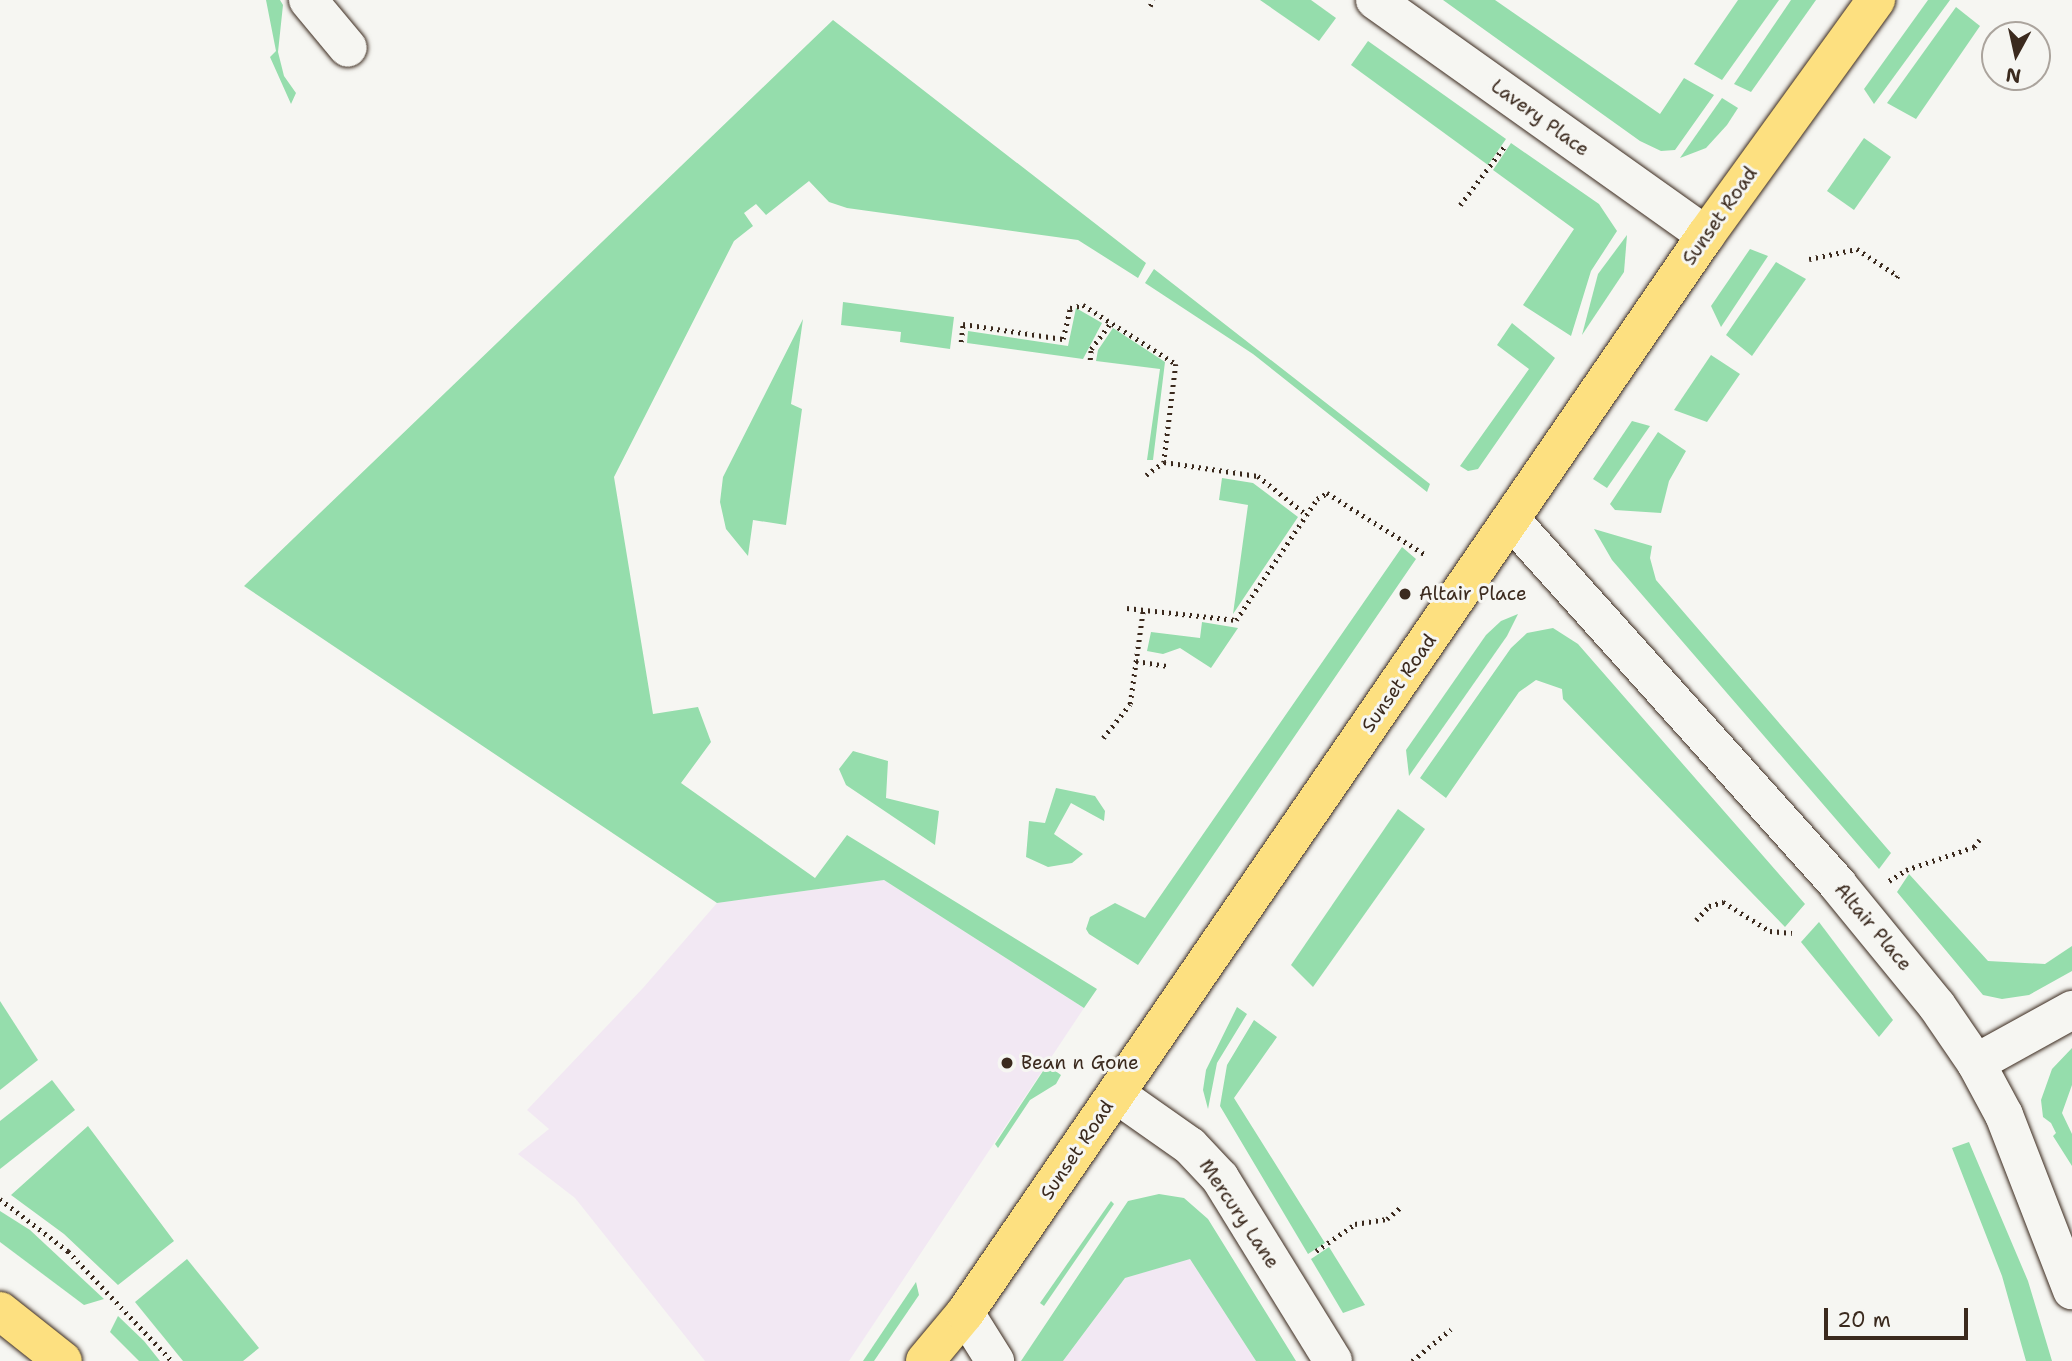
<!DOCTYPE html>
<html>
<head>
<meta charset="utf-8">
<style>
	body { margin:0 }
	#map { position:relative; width:2072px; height:1361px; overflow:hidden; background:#f6f6f2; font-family:"Shantell Sans",sans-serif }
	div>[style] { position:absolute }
	.built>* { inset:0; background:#f2e8f3 }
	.green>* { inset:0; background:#95ddac }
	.path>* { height:4.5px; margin-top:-2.25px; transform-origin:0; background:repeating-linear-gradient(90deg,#3b2a1e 0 2px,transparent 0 7px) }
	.roads { filter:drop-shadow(0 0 2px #3b2a1e) drop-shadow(0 0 2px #3b2a1e) }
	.minor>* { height:38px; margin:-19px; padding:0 19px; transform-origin:19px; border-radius:19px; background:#f6f6f2 }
	.major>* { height:38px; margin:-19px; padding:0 19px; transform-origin:19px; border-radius:19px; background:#fde080 }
	.dots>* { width:19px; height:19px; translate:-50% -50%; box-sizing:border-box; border:4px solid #f6f6f2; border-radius:50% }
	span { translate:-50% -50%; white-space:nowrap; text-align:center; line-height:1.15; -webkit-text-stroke:6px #f6f6f2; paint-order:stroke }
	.street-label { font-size:19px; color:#3b2a1e }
	.poi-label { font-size:19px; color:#3b2a1e }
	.left { translate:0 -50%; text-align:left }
	.north { position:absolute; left:1981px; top:21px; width:70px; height:70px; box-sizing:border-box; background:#f6f6f2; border:2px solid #aba49d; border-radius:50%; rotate:188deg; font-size:19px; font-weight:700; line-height:28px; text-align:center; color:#3b2a1e }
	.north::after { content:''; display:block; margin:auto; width:24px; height:32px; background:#3b2a1e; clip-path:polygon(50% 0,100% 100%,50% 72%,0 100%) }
	.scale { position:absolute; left:1824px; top:1308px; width:144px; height:32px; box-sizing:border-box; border:4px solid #3b2a1e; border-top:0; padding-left:9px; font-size:21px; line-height:24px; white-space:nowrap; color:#3b2a1e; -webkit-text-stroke:5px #f6f6f2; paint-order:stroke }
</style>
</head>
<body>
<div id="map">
	<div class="built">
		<div style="clip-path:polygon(884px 880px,1084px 1008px,849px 1361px,705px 1361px,575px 1198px,518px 1154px,549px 1129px,527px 1110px,643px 988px,717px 903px)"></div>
		<div style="clip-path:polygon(1190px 1258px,1256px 1361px,1063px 1361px,1125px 1278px)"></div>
	</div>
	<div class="green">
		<div style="clip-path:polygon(266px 0,280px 0,283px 5px,278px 52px,284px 76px,296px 93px,291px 104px,270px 57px,276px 51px)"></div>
		<div style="clip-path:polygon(1260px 0,1311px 0,1336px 18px,1319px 41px)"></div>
		<div style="clip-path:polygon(1443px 0,1495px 0,1660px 114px,1684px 78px,1714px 95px,1675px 150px,1661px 151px,1640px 141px)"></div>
		<div style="clip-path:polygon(1738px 0,1779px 0,1722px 80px,1694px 64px)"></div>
		<div style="clip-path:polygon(1791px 0,1816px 0,1751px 92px,1734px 84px)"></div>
		<div style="clip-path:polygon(1928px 0,1950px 0,1874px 104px,1864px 89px)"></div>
		<div style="clip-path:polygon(1956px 7px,1980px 26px,1916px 119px,1887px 103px)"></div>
		<div style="clip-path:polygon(833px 20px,1146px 263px,1138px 278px,1078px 240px,847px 208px,829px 202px,809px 181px,766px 215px,756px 204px,744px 213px,753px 226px,734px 241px,614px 477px,653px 714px,698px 707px,711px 742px,681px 783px,815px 878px,847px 835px,1097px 989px,1084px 1008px,884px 880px,717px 903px,244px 586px)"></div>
		<div style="clip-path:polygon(1368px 41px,1506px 139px,1488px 165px,1351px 65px)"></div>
		<div style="clip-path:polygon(1722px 98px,1738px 108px,1727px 125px,1706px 148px,1680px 158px)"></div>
		<div style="clip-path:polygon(1864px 138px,1891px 157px,1854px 210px,1827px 191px)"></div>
		<div style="clip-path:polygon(1511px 143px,1599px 204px,1617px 231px,1591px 271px,1571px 336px,1523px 305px,1574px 229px,1493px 170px)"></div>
		<div style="clip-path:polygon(1627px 235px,1624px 272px,1582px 335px,1598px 274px)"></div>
		<div style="clip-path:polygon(1750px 249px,1768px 256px,1721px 327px,1711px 306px)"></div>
		<div style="clip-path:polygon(1776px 262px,1806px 279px,1752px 356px,1726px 335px)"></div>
		<div style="clip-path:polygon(1154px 269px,1430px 484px,1427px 492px,1253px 354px,1145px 283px)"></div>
		<div style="clip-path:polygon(843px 302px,954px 317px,950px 349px,900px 342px,901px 332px,841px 325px)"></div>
		<div style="clip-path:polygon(1076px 308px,1102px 323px,1083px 359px,967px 343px,968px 331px,1068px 346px)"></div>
		<div style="clip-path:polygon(803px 319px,791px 404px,802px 409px,786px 525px,753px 520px,748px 556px,726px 529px,720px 502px,723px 477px)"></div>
		<div style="clip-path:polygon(1512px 323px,1555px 358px,1478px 469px,1468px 471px,1460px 466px,1529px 369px,1497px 345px)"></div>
		<div style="clip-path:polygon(1113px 328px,1165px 362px,1153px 460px,1147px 460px,1160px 369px,1096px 361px,1098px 350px)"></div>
		<div style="clip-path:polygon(1711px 355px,1740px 374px,1707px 422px,1674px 410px)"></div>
		<div style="clip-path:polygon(1632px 421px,1650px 426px,1607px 488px,1593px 479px)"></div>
		<div style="clip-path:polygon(1658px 432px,1686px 451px,1669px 481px,1661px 513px,1615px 510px,1610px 504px)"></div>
		<div style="clip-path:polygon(1222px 478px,1253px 483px,1298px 517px,1233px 614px,1248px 505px,1219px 500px)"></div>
		<div style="clip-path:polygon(1594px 529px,1652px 546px,1650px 558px,1656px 580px,1891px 853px,1879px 869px,1612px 560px)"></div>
		<div style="clip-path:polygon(1402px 547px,1416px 559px,1138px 965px,1089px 934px,1086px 929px,1090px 917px,1115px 903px,1145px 918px)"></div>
		<div style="clip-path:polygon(1518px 614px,1507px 636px,1409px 776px,1406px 750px,1486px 635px,1501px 621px)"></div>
		<div style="clip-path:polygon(1202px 622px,1238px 628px,1211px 668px,1180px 648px,1163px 654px,1147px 651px,1151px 632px,1200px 638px)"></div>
		<div style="clip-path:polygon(1553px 628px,1578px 644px,1805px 904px,1785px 927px,1563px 699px,1562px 689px,1536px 680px,1519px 692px,1446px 798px,1420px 778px,1511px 648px,1527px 633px)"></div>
		<div style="clip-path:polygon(853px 751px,888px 761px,886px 798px,939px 811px,935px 845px,846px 785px,839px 769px)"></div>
		<div style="clip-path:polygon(1056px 788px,1095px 796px,1105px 811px,1104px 821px,1071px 803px,1054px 834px,1083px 854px,1072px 863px,1048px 867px,1026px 857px,1029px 821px,1045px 823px)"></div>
		<div style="clip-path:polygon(1398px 809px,1425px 829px,1313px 987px,1291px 965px)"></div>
		<div style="clip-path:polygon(1909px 874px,1988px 961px,2045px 964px,2072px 946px,2072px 971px,2029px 995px,2002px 999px,1983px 995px,1897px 892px)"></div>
		<div style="clip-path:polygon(1819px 922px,1893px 1020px,1879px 1037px,1801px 942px)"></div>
		<div style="clip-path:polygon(0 1001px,38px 1060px,0 1090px)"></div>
		<div style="clip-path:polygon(1237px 1007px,1247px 1014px,1217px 1063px,1208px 1109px,1203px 1090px,1206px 1070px)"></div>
		<div style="clip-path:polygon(1254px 1020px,1277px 1037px,1234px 1098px,1325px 1243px,1308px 1254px,1220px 1106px,1227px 1065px)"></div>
		<div style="clip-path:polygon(2072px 1048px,2072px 1085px,2062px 1113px,2072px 1134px,2072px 1166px,2053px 1136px,2056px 1133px,2051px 1123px,2043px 1117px,2041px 1100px,2052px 1069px)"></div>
		<div style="clip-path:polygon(1047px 1065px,1061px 1075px,1056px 1084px,1030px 1100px,998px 1148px,995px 1144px)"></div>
		<div style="clip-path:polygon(52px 1080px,75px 1110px,0 1169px,0 1121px)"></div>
		<div style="clip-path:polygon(88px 1126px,174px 1241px,118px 1285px,64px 1234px,11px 1195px)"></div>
		<div style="clip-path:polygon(1969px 1142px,2028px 1281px,2052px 1361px,2026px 1361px,2002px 1276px,1952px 1148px)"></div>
		<div style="clip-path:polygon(1159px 1194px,1184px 1198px,1208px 1219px,1296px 1361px,1256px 1361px,1190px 1259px,1125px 1278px,1063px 1361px,1021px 1361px,1128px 1201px)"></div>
		<div style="clip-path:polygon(1111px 1201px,1114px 1204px,1044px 1306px,1040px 1303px)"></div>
		<div style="clip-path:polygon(0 1211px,30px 1230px,104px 1299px,84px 1305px,0 1242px)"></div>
		<div style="clip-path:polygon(1329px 1247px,1365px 1305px,1343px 1313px,1311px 1259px)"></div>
		<div style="clip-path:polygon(187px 1259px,259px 1348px,243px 1361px,183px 1361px,135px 1302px)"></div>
		<div style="clip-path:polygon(916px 1282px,919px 1295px,874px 1361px,863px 1361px)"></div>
		<div style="clip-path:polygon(118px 1316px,144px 1341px,160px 1361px,139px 1361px,110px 1332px)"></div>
	</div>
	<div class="path">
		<div style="left:1150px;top:6px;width:7px;rotate:-63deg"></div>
		<div style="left:1460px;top:205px;width:73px;rotate:-52.8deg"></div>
		<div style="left:1809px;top:259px;width:49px;rotate:-11.8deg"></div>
		<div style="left:1857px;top:249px;width:49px;rotate:33.4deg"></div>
		<div style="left:1898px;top:276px;width:4px;rotate:117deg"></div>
		<div style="left:961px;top:342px;width:18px;rotate:-84deg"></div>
		<div style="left:963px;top:324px;width:101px;rotate:8.5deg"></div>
		<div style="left:1063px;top:339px;width:32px;rotate:-77deg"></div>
		<div style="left:1070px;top:308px;width:13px;rotate:-13deg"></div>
		<div style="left:1083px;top:305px;width:110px;rotate:32.4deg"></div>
		<div style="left:1176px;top:364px;width:99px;rotate:97deg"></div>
		<div style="left:1090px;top:360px;width:11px;rotate:-85deg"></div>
		<div style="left:1091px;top:349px;width:34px;rotate:-53deg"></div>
		<div style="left:1146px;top:475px;width:22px;rotate:-36deg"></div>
		<div style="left:1164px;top:462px;width:95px;rotate:8.5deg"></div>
		<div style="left:1258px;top:476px;width:63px;rotate:38.5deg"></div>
		<div style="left:1127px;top:608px;width:110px;rotate:6.3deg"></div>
		<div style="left:1236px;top:620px;width:146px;rotate:-56.2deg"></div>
		<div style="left:1317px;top:499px;width:12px;rotate:-31deg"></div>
		<div style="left:1327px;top:493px;width:117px;rotate:32.1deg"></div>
		<div style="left:1136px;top:661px;width:31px;rotate:9deg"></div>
		<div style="left:1103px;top:738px;width:43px;rotate:-51.5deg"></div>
		<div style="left:1130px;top:704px;width:95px;rotate:-82.1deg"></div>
		<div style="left:1889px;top:881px;width:20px;rotate:-33deg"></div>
		<div style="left:1906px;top:870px;width:72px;rotate:-18.7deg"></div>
		<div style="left:1974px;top:847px;width:9px;rotate:-54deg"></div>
		<div style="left:1696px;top:920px;width:19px;rotate:-47deg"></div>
		<div style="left:1709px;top:906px;width:15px;rotate:-16deg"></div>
		<div style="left:1723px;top:902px;width:55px;rotate:31.7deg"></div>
		<div style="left:1770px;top:931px;width:22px;rotate:5deg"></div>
		<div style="left:0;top:1199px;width:86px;rotate:37.4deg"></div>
		<div style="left:68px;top:1251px;width:151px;rotate:46.6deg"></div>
		<div style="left:1316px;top:1251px;width:47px;rotate:-34.7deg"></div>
		<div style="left:1355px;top:1224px;width:32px;rotate:-9deg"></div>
		<div style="left:1387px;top:1219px;width:20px;rotate:-41deg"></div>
		<div style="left:1412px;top:1361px;width:50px;rotate:-39.4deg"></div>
	</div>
	<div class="roads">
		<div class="minor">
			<div style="left:308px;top:0;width:62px;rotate:50.2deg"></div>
			<div style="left:1375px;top:0;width:406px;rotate:35.4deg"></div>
			<div style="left:1511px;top:520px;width:490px;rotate:48.1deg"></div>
			<div style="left:1838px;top:885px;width:156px;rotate:50.7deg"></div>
			<div style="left:1937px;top:1006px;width:69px;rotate:55.6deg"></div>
			<div style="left:1976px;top:1063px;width:59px;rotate:61.7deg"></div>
			<div style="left:2004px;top:1115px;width:188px;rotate:68.8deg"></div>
			<div style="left:1976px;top:1063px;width:110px;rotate:-28.9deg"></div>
			<div style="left:1116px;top:1094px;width:90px;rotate:35.1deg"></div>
			<div style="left:1190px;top:1146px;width:44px;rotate:46.8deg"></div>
			<div style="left:1220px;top:1178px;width:215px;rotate:58.3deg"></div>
			<div style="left:965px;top:1313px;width:57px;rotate:58deg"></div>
		</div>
		<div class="major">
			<div style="left:0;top:1311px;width:80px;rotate:38.4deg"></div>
			<div style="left:925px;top:1361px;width:62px;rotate:-50.2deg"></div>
			<div style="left:965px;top:1313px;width:1308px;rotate:-55.5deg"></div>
			<div style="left:1706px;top:235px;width:290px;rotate:-54.1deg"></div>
		</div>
	</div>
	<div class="dots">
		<div style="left:1405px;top:594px;background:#3b2a1e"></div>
		<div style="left:1007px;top:1063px;background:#3b2a1e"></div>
	</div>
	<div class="street-label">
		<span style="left:1540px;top:118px;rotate:36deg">Lavery Place</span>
		<span style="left:1720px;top:216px;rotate:-55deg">Sunset Road</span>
		<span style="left:1399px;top:683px;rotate:-55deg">Sunset Road</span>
		<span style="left:1873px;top:927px;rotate:50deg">Altair Place</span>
		<span style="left:1077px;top:1150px;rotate:-56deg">Sunset Road</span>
		<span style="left:1239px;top:1214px;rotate:56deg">Mercury Lane</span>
	</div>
	<div class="poi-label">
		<span class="left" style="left:1419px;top:594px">Altair Place</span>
		<span class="left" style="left:1021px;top:1063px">Bean n Gone</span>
	</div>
	<div class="north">N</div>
	<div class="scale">20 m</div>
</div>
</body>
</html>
